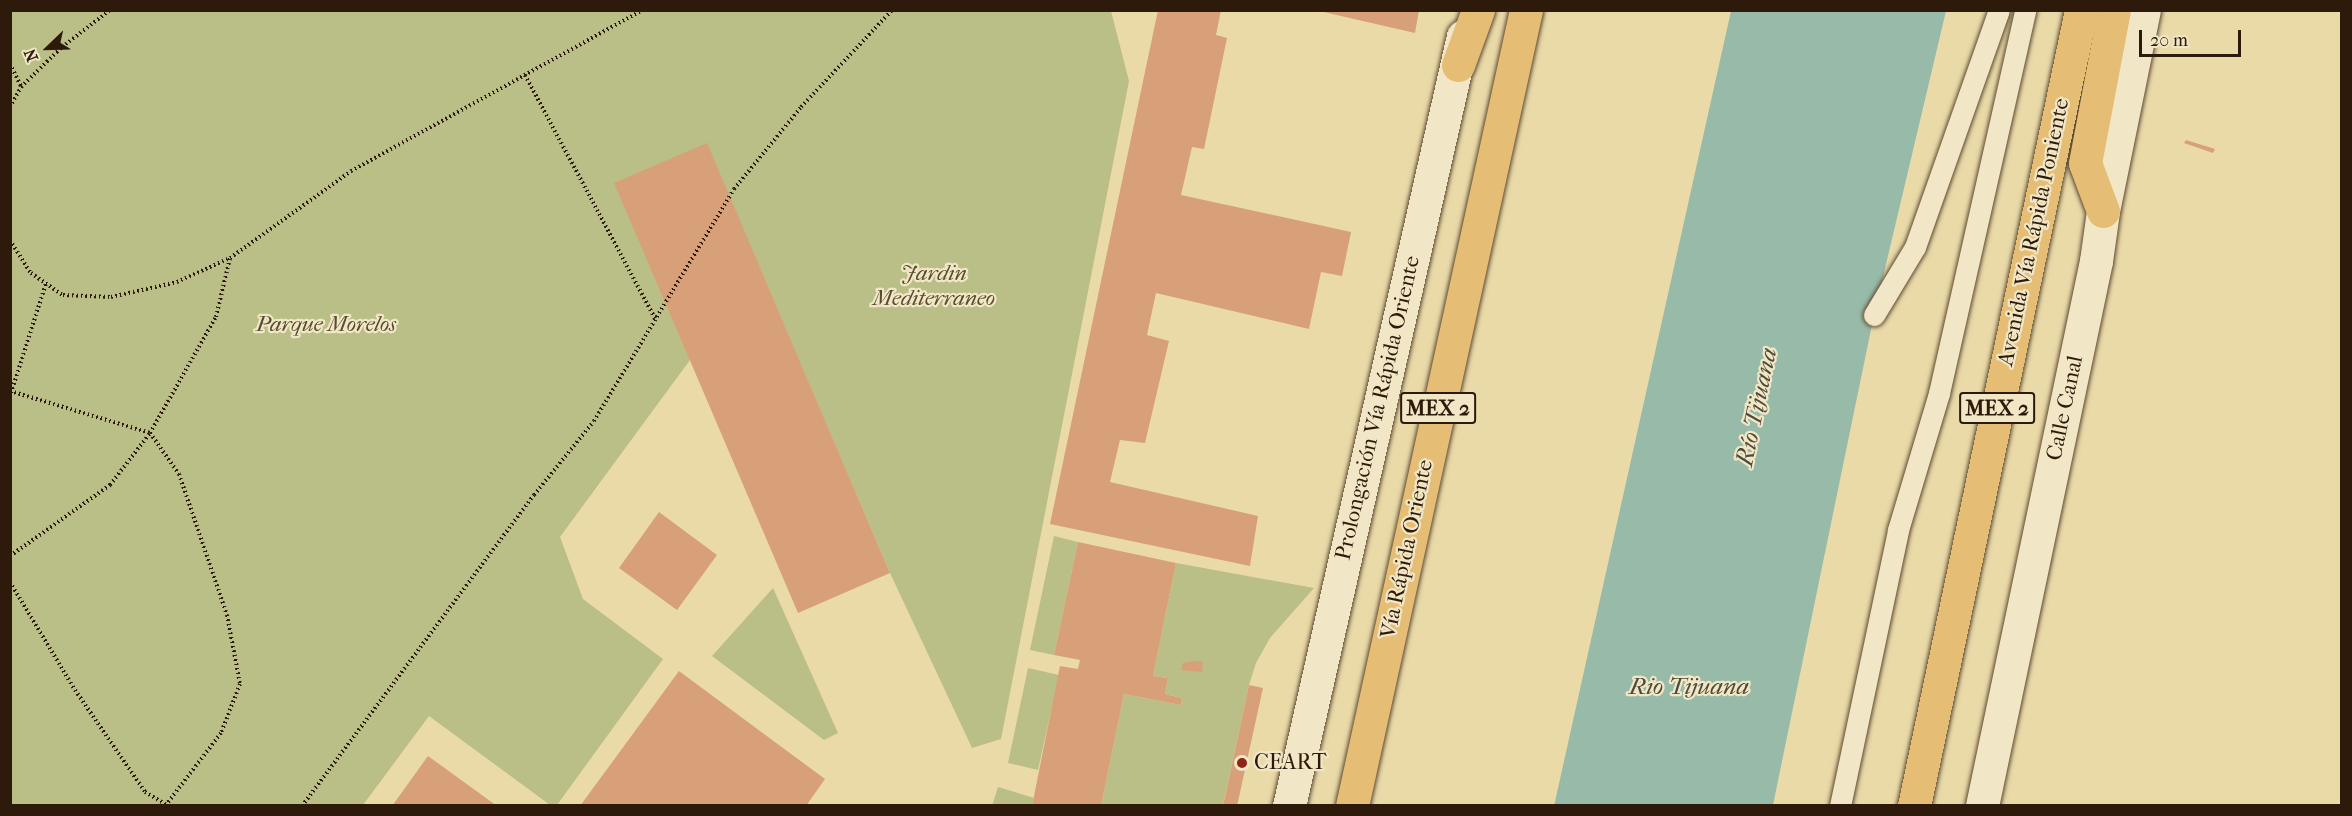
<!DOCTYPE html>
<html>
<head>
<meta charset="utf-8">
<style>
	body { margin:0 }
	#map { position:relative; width:2352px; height:816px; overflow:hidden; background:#eadaa8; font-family:"IM FELL French Canon",serif }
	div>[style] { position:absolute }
	.green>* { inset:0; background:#b9bf86 }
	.water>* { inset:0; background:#98bba9 }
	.building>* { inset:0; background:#d8a079 }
	.path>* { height:4px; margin-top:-2px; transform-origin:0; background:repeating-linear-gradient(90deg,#2e1a0a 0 1.5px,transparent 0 4.5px) }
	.roads { filter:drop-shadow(0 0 2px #5d4a32) drop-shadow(0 0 2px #5d4a32) }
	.lane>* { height:21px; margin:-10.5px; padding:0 10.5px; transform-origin:10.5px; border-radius:10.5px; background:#f1e7c6 }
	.secondary>* { height:33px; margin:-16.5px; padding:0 16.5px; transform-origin:16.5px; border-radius:16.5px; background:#f1e7c6 }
	.highway>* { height:33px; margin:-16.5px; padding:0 16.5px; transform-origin:16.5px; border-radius:16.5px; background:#e5bd74 }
	.dots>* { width:16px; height:16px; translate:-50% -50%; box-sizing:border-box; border:3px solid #f1e7c6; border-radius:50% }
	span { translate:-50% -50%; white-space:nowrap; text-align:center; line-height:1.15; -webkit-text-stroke:4.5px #f1e7c6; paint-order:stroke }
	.shield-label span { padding:2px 4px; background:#f1e7c6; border:2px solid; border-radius:4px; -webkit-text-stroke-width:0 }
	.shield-label { font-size:21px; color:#2e1a0a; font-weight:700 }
	.street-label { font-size:22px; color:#2e1a0a }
	.park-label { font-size:22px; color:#584c2f; font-style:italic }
	.poi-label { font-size:22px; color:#2e1a0a }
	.left { translate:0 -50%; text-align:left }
	.water-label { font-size:24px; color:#4e4a3a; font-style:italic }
	.frame { position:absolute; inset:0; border:12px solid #2e1a0a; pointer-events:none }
	.north { position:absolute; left:18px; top:18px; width:60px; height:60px; -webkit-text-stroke:4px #f1e7c6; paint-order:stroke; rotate:247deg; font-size:16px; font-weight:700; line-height:24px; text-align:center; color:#2e1a0a }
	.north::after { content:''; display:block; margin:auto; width:21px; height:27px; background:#2e1a0a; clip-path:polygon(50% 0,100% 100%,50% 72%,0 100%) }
	.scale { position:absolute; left:2139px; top:30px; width:102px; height:27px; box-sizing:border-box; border:3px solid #2e1a0a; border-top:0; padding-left:8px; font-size:18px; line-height:21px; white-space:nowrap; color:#2e1a0a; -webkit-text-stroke:4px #f1e7c6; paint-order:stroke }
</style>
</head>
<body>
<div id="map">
	<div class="green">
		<div style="clip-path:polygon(10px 11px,1111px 11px,1129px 81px,1001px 739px,972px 748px,890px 573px,759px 266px,560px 537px,583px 599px,663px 659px,557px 805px,550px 805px,429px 716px,363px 805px,11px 805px)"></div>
		<div style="clip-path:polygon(1054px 536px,1078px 542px,1054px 655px,1030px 650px)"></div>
		<div style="clip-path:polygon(1176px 563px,1314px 588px,1270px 638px,1256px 663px,1249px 685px,1223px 805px,1101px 806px,1124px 694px,1181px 705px,1182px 698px,1165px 694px,1168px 678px,1153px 676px)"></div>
		<div style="clip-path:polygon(773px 588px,838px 733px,824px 740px,712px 656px)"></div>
		<div style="clip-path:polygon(1028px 668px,1059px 675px,1038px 770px,1008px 763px)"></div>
		<div style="clip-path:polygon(998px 787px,1034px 798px,1032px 805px,992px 806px)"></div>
	</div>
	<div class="water">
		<div style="clip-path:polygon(1731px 11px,1946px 11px,1874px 315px,1773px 805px,1554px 806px)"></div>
	</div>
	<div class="building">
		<div style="clip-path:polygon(1158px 10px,1221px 10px,1216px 35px,1227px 38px,1204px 149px,1192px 147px,1181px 195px,1351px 232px,1342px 276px,1321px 272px,1309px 329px,1156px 293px,1147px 335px,1169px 341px,1145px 443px,1120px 440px,1110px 482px,1258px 516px,1250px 566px,1050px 524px)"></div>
		<div style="clip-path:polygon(1315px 10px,1419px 10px,1415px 33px)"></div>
		<div style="clip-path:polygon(2186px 140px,2215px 149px,2213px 153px,2184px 143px)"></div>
		<div style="clip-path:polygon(707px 143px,890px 573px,798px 613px,614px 183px)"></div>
		<div style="clip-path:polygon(659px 512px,717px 555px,677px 610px,619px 568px)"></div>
		<div style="clip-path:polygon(1078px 542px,1176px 563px,1153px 676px,1168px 678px,1165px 694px,1182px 698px,1181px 705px,1124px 694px,1101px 806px,1032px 806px,1060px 666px,1078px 669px,1080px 660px,1054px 655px)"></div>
		<div style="clip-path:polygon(1194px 661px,1203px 662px,1202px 672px,1181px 670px,1183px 663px)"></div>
		<div style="clip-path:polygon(679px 671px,825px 779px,806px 806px,580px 806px)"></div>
		<div style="clip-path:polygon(1249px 685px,1263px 688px,1237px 806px,1223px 806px)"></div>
		<div style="clip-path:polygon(428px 756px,497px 806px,392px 806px)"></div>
	</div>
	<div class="path">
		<div style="left:10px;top:64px;width:25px;rotate:64deg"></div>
		<div style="left:525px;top:75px;width:276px;rotate:61.9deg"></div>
		<div style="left:10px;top:107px;width:23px;rotate:-61deg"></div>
		<div style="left:21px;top:87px;width:57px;rotate:-44.3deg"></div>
		<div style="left:62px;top:47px;width:61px;rotate:-37.6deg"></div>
		<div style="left:10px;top:240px;width:39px;rotate:58deg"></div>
		<div style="left:31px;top:273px;width:39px;rotate:35deg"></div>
		<div style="left:63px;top:295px;width:48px;rotate:2.4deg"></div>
		<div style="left:111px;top:297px;width:68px;rotate:-12.8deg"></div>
		<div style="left:177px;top:282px;width:58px;rotate:-24.4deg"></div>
		<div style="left:230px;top:258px;width:149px;rotate:-35.7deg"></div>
		<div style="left:351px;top:171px;width:333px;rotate:-28.9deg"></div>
		<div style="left:10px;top:391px;width:146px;rotate:16.7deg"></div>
		<div style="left:150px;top:433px;width:50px;rotate:54.7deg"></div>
		<div style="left:179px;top:474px;width:149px;rotate:71.2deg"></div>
		<div style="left:227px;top:615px;width:70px;rotate:79.3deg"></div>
		<div style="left:240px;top:684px;width:53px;rotate:111.2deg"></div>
		<div style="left:221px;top:733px;width:91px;rotate:127.4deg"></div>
		<div style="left:11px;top:393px;width:115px;rotate:-72.3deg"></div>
		<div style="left:10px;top:556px;width:123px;rotate:-35.4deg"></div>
		<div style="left:110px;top:485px;width:66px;rotate:-52.4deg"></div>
		<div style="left:150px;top:433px;width:133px;rotate:-60.4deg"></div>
		<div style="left:216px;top:317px;width:61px;rotate:-76.7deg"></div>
		<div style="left:10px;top:582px;width:126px;rotate:59deg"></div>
		<div style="left:75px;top:690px;width:124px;rotate:55.5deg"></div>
		<div style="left:145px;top:792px;width:26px;rotate:31deg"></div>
		<div style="left:302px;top:806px;width:388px;rotate:-53.3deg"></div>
		<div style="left:534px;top:495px;width:95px;rotate:-51deg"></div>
		<div style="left:594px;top:421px;width:271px;rotate:-58.9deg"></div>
		<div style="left:734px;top:189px;width:106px;rotate:-50.7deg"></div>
		<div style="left:801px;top:107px;width:133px;rotate:-46.8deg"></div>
	</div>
	<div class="roads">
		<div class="lane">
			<div style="left:1874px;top:315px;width:79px;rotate:-58.9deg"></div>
			<div style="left:1915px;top:247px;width:251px;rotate:-70.5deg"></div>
			<div style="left:1840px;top:806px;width:282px;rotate:-78.1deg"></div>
			<div style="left:1898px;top:530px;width:143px;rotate:-73.3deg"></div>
			<div style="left:1939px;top:393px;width:393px;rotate:-77.3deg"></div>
		</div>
		<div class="secondary">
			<div style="left:1289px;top:806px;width:789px;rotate:-77.27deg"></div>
			<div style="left:1982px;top:806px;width:557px;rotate:-78.19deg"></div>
			<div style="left:2096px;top:261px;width:50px;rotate:-82deg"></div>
			<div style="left:2103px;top:211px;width:205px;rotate:-78.5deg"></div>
		</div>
		<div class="highway">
			<div style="left:1458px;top:65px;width:59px;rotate:-70deg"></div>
			<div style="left:2103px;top:211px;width:51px;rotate:-110.6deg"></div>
			<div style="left:2085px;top:163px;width:156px;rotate:-79.3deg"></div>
			<div style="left:1352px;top:806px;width:815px;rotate:-77.67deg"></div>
			<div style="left:1914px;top:806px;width:813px;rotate:-78.15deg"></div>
		</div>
	</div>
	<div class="dots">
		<div style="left:1242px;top:763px;background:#8f2418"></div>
	</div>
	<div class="shield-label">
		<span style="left:1438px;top:408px">MEX 2</span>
		<span style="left:1997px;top:408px">MEX 2</span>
	</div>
	<div class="street-label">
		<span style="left:2034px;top:232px;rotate:-78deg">Avenida Vía Rápida Poniente</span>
		<span style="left:1378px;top:408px;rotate:-77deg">Prolongación Vía Rápida Oriente</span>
		<span style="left:2065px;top:408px;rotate:-78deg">Calle Canal</span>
		<span style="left:1407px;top:549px;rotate:-78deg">Vía Rápida Oriente</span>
	</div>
	<div class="park-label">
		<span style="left:934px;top:286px">Jardin<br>Mediterraneo</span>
		<span style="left:326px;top:325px">Parque Morelos</span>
	</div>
	<div class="poi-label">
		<span class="left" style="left:1254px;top:763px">CEART</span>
	</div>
	<div class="water-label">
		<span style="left:1757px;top:407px;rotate:-78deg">Río Tijuana</span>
		<span style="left:1689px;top:687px">Rio Tijuana</span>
	</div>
	<div class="frame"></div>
	<div class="north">N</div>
	<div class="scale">20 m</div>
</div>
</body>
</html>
